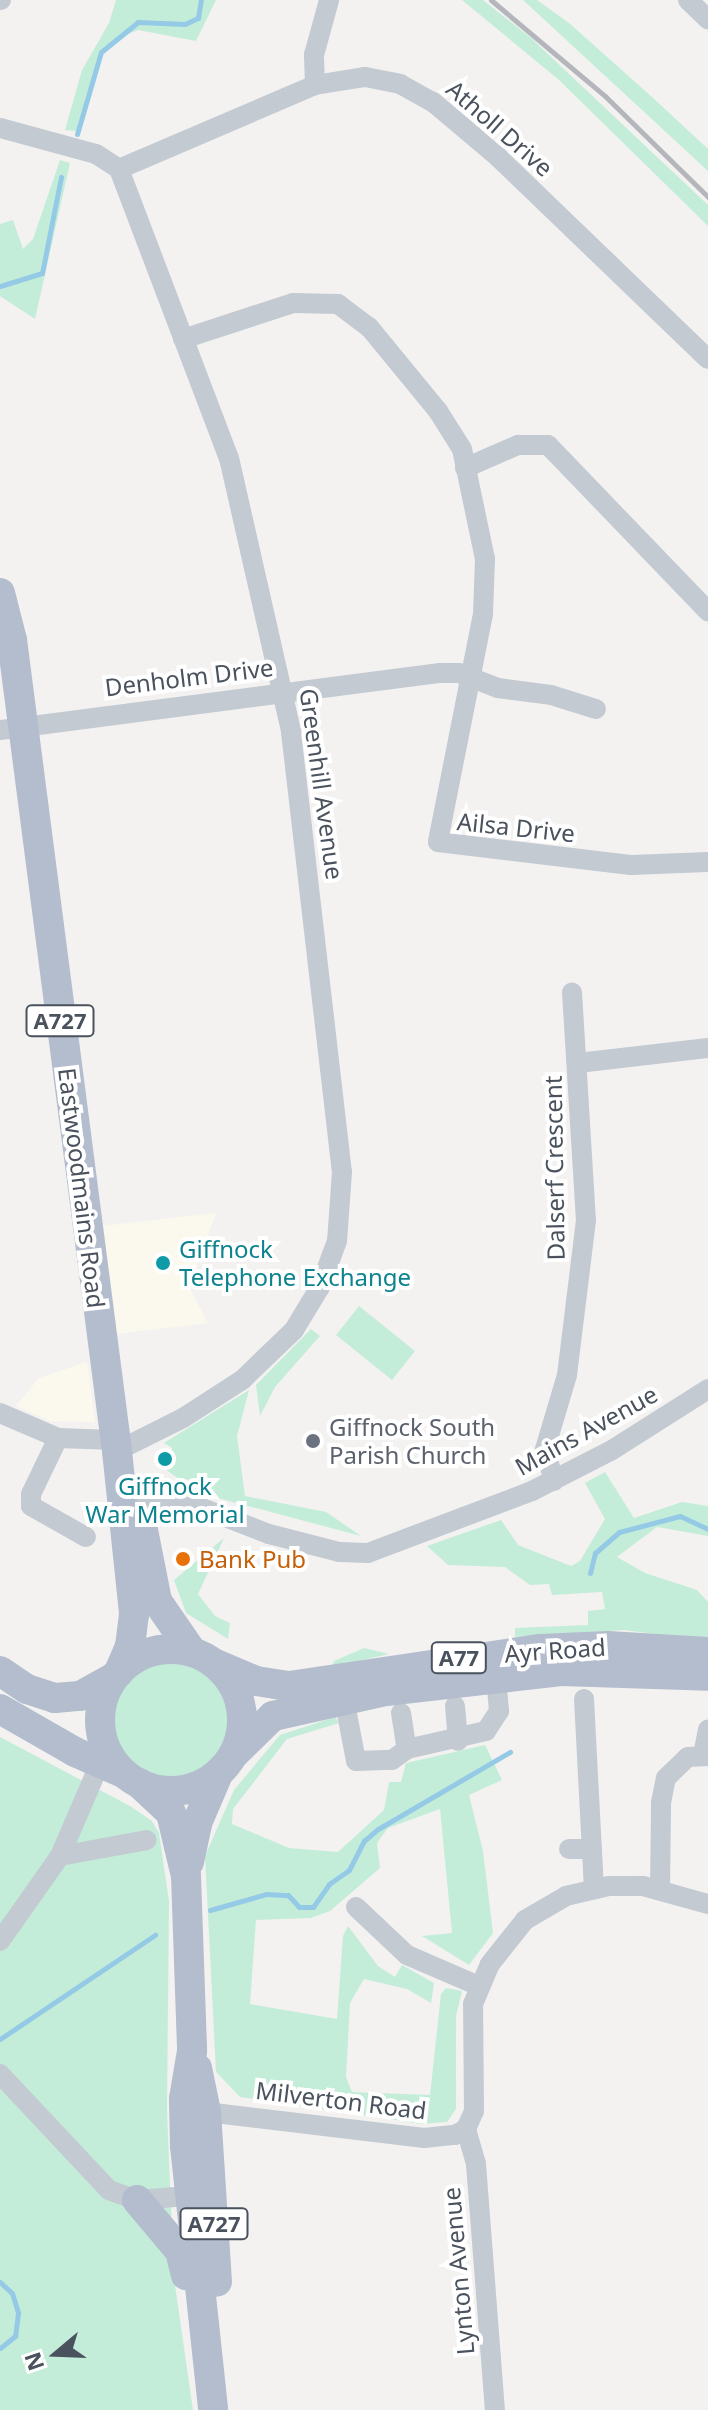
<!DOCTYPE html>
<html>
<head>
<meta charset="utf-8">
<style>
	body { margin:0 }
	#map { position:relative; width:708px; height:2410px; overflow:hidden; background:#f3f2f1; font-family:"Noto Sans",sans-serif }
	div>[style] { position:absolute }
	.commercial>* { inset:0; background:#fbf9ed }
	.green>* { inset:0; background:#c4edd9 }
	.round { border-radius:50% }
	.stream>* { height:5px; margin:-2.5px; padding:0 2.5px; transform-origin:2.5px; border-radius:2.5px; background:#95cae6 }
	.street>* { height:20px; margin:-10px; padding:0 10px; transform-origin:10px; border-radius:10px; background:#c3cad2 }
	.primary>* { height:30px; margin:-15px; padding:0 15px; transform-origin:15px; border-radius:15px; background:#b3bdcd }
	.primary>.ring { margin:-15px; padding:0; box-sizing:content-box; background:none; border:30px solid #b3bdcd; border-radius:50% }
	.rail>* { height:5px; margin:-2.5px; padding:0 2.5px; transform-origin:2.5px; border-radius:2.5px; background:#b4b6bb }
	.dots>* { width:22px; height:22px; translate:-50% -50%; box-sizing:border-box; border:4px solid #fff; border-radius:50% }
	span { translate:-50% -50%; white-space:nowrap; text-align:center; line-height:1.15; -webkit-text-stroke:8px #fff; paint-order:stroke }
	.shield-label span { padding:2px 6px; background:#fff; border:2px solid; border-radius:6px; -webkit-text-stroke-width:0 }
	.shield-label { font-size:22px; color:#4a525d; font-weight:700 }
	.street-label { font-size:24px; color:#4a525d }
	.culture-label { font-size:24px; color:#0d838f }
	.left { translate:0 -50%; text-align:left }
	.worship-label { font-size:24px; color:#5b616d }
	.food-label { font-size:24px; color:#c56008 }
	.north { position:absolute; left:16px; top:2314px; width:80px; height:80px; -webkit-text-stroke:6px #fff; paint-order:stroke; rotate:251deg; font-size:22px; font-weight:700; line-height:32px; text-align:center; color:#4a525d }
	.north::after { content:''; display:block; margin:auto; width:28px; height:36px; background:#4a525d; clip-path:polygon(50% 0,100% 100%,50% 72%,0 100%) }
</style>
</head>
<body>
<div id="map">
	<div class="commercial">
		<div style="clip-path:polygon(216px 1213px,189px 1287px,208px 1323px,115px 1334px,102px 1226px)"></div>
		<div style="clip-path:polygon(87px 1362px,95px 1422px,50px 1421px,16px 1406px,39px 1378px)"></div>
	</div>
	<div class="green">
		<div style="clip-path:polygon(116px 0,216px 0,196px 41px,138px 30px,113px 40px,100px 53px,76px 131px,65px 130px,82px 70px,109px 23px)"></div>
		<div style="clip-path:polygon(462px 0,483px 0,531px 38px,708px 205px,708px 226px,559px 80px)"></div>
		<div style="clip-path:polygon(523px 0,537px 0,569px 23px,652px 97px,708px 149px,708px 171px)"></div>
		<div style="clip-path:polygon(60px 160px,70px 163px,35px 319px,0 296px,0 224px,13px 220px,23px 249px,33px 239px)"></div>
		<div style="clip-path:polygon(359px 1306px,415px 1351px,392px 1380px,336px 1335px)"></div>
		<div style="clip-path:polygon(311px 1329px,320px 1336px,275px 1387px,260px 1416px,256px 1385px)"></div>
		<div style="clip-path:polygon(249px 1390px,237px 1436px,245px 1496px,326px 1512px,361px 1536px,199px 1493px,162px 1467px,172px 1467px,172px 1448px,164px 1443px)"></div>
		<div style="clip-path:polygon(605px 1472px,634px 1518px,682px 1502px,708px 1506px,708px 1536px,657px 1527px,617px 1557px,645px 1573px,697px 1590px,708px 1602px,708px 1641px,624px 1630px,515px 1637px,515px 1628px,588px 1625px,588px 1611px,605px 1609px,602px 1592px,552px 1595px,549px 1584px,530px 1585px,505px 1567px,448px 1565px,427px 1546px,501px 1520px,518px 1545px,571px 1566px,580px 1561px,605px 1519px,585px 1483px)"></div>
		<div style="clip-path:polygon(224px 1538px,198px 1594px,215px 1616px,230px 1623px,228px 1639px,186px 1613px,174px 1580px)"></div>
		<div style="clip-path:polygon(364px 1648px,389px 1654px,332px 1667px,334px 1661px)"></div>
		<div class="round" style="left:112px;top:1658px;width:122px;height:122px"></div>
		<div style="clip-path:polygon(335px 1717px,339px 1723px,287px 1739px,233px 1809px,232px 1824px,289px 1848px,338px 1852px,384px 1810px,389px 1782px,401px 1782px,406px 1763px,485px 1745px,502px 1780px,469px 1795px,483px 1851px,493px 1933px,469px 1965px,422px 1936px,452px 1933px,440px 1809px,388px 1828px,377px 1843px,380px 1868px,330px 1911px,311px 1918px,256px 1920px,250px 2004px,337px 2019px,343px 1936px,348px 1926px,378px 1966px,395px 1977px,402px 1965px,434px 1983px,431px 2003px,407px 1989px,364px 1979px,350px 2003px,346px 2077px,352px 2092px,430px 2095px,441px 1994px,446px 1988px,462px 1991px,456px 2016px,456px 2109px,447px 2122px,422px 2124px,240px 2097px,216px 2072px,205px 1856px,234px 1790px,280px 1735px)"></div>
		<div style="clip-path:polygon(0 1737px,130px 1806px,152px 1821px,159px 1833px,169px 1901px,167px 2111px,174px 2278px,193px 2410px,0 2410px)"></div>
	</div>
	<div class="stream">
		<div style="left:77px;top:134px;width:85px;rotate:-73.7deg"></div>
		<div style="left:101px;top:52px;width:48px;rotate:-39deg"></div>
		<div style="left:138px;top:22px;width:47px;rotate:2.4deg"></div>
		<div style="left:185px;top:24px;width:14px;rotate:-25deg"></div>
		<div style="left:198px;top:18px;width:18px;rotate:-81deg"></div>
		<div style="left:0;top:286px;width:44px;rotate:-17.2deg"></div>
		<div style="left:42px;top:273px;width:98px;rotate:-78.8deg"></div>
		<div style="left:590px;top:1573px;width:21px;rotate:-76deg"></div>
		<div style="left:595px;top:1553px;width:32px;rotate:-41deg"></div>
		<div style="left:619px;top:1532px;width:63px;rotate:-14.7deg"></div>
		<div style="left:680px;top:1516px;width:31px;rotate:25deg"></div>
		<div style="left:210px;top:1910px;width:58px;rotate:-15.9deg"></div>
		<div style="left:266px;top:1894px;width:22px;rotate:3deg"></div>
		<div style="left:288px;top:1895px;width:16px;rotate:47deg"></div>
		<div style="left:299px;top:1907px;width:14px"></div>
		<div style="left:313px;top:1907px;width:28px;rotate:-55deg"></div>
		<div style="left:329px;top:1884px;width:24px;rotate:-35deg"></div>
		<div style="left:349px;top:1870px;width:33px;rotate:-63deg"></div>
		<div style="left:364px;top:1841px;width:18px;rotate:-41deg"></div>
		<div style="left:378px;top:1829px;width:153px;rotate:-30.3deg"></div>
		<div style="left:0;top:2039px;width:187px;rotate:-33.9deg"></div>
		<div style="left:0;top:2282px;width:16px;rotate:43deg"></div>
		<div style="left:12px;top:2293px;width:21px;rotate:73deg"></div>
		<div style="left:18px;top:2313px;width:23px;rotate:97deg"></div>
		<div style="left:15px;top:2336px;width:19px;rotate:141deg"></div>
	</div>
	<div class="street">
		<div style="left:0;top:0;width:1px"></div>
		<div style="left:688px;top:0;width:28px;rotate:44deg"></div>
		<div style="left:315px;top:85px;width:30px;rotate:-92deg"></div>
		<div style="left:314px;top:55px;width:57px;rotate:-74.7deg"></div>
		<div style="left:0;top:128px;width:99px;rotate:15.2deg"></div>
		<div style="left:96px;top:154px;width:27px;rotate:33deg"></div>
		<div style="left:119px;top:169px;width:309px;rotate:69.2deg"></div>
		<div style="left:229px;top:458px;width:281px;rotate:77.2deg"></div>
		<div style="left:291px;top:732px;width:443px;rotate:83.4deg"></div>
		<div style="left:342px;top:1172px;width:69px;rotate:94.1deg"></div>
		<div style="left:337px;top:1241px;width:49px;rotate:110.3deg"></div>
		<div style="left:320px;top:1287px;width:50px;rotate:121.2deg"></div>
		<div style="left:294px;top:1330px;width:72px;rotate:136.1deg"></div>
		<div style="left:242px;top:1380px;width:70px;rotate:147.2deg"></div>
		<div style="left:183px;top:1418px;width:74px;rotate:153.4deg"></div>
		<div style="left:119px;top:169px;width:213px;rotate:-23.2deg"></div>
		<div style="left:315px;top:85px;width:51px;rotate:-9.1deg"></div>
		<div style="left:365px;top:77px;width:36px;rotate:11deg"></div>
		<div style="left:400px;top:84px;width:38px;rotate:29deg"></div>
		<div style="left:433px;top:102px;width:85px;rotate:40.2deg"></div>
		<div style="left:498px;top:157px;width:291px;rotate:43.9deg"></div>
		<div style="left:183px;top:339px;width:116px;rotate:-18.1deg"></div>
		<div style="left:293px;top:303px;width:45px;rotate:1.3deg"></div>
		<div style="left:338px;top:304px;width:39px;rotate:37deg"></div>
		<div style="left:369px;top:327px;width:109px;rotate:50.6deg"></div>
		<div style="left:438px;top:411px;width:45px;rotate:57.7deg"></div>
		<div style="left:462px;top:449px;width:112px;rotate:78.2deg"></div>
		<div style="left:485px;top:559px;width:55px;rotate:92.1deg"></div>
		<div style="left:483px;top:614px;width:232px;rotate:101.2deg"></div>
		<div style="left:438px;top:842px;width:194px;rotate:6.8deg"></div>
		<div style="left:631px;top:865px;width:77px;rotate:-2.2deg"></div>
		<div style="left:465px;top:468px;width:58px;rotate:-23.5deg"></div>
		<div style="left:518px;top:445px;width:30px"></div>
		<div style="left:548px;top:445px;width:231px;rotate:46.1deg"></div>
		<div style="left:0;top:730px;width:444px;rotate:-7.4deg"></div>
		<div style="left:440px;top:673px;width:19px"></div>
		<div style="left:459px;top:673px;width:42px;rotate:21deg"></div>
		<div style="left:498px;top:688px;width:53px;rotate:7.5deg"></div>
		<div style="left:551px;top:695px;width:47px;rotate:17.3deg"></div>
		<div style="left:578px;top:1063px;width:131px;rotate:-6.6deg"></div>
		<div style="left:0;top:1413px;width:63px;rotate:23.3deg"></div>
		<div style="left:58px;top:1438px;width:57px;rotate:2deg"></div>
		<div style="left:58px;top:1438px;width:62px;rotate:115.7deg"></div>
		<div style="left:31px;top:1494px;width:12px;rotate:90deg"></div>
		<div style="left:31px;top:1506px;width:63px;rotate:29.4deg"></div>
		<div style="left:554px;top:1481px;width:33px;rotate:-106deg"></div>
		<div style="left:545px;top:1449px;width:77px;rotate:-73.4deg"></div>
		<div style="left:567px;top:1375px;width:155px;rotate:-83deg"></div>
		<div style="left:586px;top:1221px;width:229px;rotate:-93.5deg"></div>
		<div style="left:120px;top:1506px;width:59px;rotate:-6.8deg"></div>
		<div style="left:179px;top:1499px;width:97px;rotate:21.3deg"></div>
		<div style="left:269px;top:1534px;width:72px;rotate:14.4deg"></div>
		<div style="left:339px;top:1552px;width:29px;rotate:2deg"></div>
		<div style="left:368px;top:1553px;width:175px;rotate:-20.7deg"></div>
		<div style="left:532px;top:1491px;width:90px;rotate:-27.1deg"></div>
		<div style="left:612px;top:1450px;width:114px;rotate:-32.4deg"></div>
		<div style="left:344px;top:1698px;width:64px;rotate:79.2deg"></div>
		<div style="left:356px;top:1761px;width:36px;rotate:-2deg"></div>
		<div style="left:392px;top:1760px;width:19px;rotate:-36deg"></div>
		<div style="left:407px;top:1749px;width:81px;rotate:-12.8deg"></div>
		<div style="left:486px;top:1731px;width:24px;rotate:-57deg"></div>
		<div style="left:499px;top:1711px;width:35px;rotate:-95deg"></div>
		<div style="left:496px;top:1676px;width:7px;rotate:-146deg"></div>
		<div style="left:584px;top:1699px;width:189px;rotate:87deg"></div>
		<div style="left:455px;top:1706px;width:35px;rotate:85deg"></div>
		<div style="left:401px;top:1713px;width:36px;rotate:81deg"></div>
		<div style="left:703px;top:1755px;width:26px;rotate:-79deg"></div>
		<div style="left:569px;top:1849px;width:23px"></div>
		<div style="left:60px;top:1856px;width:88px;rotate:-10.4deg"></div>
		<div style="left:660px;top:1890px;width:87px;rotate:-89.3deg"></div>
		<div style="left:661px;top:1803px;width:25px;rotate:-79deg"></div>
		<div style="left:666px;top:1778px;width:30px;rotate:-44deg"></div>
		<div style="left:688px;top:1757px;width:20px;rotate:-3deg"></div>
		<div style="left:356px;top:1907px;width:70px;rotate:43.3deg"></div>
		<div style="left:407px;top:1955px;width:78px;rotate:23.3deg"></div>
		<div style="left:0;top:1941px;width:104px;rotate:-54.8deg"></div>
		<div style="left:60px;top:1856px;width:101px;rotate:-66.7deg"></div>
		<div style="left:0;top:2074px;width:159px;rotate:46.8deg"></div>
		<div style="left:109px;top:2190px;width:30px;rotate:20deg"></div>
		<div style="left:137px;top:2200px;width:63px;rotate:-4.5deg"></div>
		<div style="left:206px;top:2112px;width:220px;rotate:6.8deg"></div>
		<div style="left:424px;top:2138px;width:31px;rotate:-6deg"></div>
		<div style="left:455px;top:2135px;width:13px;rotate:-29deg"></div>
		<div style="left:466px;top:2129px;width:20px;rotate:-66deg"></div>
		<div style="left:474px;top:2111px;width:107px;rotate:-90.5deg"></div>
		<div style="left:473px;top:2004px;width:43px;rotate:-67deg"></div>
		<div style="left:490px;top:1964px;width:56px;rotate:-51.5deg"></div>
		<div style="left:525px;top:1920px;width:48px;rotate:-30.3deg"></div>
		<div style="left:566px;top:1896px;width:44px;rotate:-13.1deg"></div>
		<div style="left:609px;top:1886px;width:34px"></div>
		<div style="left:643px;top:1886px;width:67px;rotate:15.5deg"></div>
		<div style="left:466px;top:2129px;width:36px;rotate:74deg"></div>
		<div style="left:476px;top:2164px;width:247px;rotate:85.6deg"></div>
	</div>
	<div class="primary">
		<div style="left:0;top:593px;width:49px;rotate:75.7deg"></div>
		<div style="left:12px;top:640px;width:818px;rotate:82.62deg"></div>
		<div style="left:117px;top:1451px;width:164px;rotate:84deg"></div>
		<div style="left:134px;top:1614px;width:32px;rotate:97deg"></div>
		<div style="left:130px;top:1646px;width:28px;rotate:113deg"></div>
		<div style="left:142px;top:1525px;width:77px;rotate:78.8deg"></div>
		<div style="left:157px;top:1601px;width:62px;rotate:55.5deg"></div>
		<div class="ring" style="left:100px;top:1649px;width:112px;height:112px"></div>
		<div style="left:216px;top:1664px;width:43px;rotate:23deg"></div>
		<div style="left:256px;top:1681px;width:33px;rotate:9deg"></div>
		<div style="left:289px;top:1686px;width:254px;rotate:-8.4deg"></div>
		<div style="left:540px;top:1649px;width:68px;rotate:-2.5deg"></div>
		<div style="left:608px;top:1646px;width:100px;rotate:3.4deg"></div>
		<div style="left:0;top:1671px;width:32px;rotate:34deg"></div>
		<div style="left:27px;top:1689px;width:29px;rotate:18deg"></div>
		<div style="left:55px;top:1698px;width:25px;rotate:-5deg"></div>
		<div style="left:80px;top:1696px;width:38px;rotate:-29deg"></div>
		<div style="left:0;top:1709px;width:86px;rotate:29.8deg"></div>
		<div style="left:75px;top:1752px;width:52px;rotate:23.6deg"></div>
		<div style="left:234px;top:1754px;width:54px;rotate:-44.3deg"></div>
		<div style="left:273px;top:1716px;width:116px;rotate:-12.5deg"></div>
		<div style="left:386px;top:1691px;width:176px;rotate:-6.5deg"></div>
		<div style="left:561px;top:1671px;width:147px;rotate:1.9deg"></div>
		<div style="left:139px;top:1783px;width:44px;rotate:43.2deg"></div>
		<div style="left:171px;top:1813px;width:65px;rotate:76.6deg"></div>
		<div style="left:186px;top:1876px;width:175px;rotate:88deg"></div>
		<div style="left:192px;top:2051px;width:49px;rotate:99.5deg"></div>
		<div style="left:184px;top:2099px;width:47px;rotate:88.8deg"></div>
		<div style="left:185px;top:2146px;width:265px;rotate:83.9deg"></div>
		<div style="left:189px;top:1862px;width:40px;rotate:-78deg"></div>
		<div style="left:197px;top:1823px;width:53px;rotate:-66.8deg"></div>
		<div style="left:197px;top:2068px;width:45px;rotate:78.4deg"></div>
		<div style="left:206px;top:2112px;width:170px;rotate:86.3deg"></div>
		<div style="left:137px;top:2200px;width:67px;rotate:49.9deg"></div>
		<div style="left:180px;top:2251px;width:25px;rotate:76deg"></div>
	</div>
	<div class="rail">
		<div style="left:491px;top:0;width:150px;rotate:40.1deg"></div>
		<div style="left:606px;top:97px;width:143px;rotate:44.4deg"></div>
	</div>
	<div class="dots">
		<div style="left:163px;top:1263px;background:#0f9aa8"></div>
		<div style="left:313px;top:1441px;background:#6b7280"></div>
		<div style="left:165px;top:1459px;background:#0f9aa8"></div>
		<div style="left:183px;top:1559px;background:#e8710a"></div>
	</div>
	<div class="shield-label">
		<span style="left:60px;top:1021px">A727</span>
		<span style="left:459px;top:1658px">A77</span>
		<span style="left:214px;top:2224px">A727</span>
	</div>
	<div class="street-label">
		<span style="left:500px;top:128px;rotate:41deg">Atholl Drive</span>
		<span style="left:189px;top:677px;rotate:-7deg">Denholm Drive</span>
		<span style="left:322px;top:784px;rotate:82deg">Greenhill Avenue</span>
		<span style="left:516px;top:827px;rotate:6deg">Ailsa Drive</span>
		<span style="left:554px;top:1168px;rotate:-91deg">Dalserf Crescent</span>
		<span style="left:82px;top:1188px;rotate:83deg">Eastwoodmains Road</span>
		<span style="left:586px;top:1430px;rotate:-29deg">Mains Avenue</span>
		<span style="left:555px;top:1650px;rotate:-4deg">Ayr Road</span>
		<span style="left:341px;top:2100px;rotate:7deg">Milverton Road</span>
		<span style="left:458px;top:2271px;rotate:-95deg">Lynton Avenue</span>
	</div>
	<div class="culture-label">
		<span class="left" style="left:179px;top:1263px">Giffnock<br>Telephone Exchange</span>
		<span style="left:165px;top:1500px">Giffnock<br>War Memorial</span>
	</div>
	<div class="worship-label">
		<span class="left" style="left:329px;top:1441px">Giffnock South<br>Parish Church</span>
	</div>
	<div class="food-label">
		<span class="left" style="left:199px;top:1559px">Bank Pub</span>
	</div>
	<div class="north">N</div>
</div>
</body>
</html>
